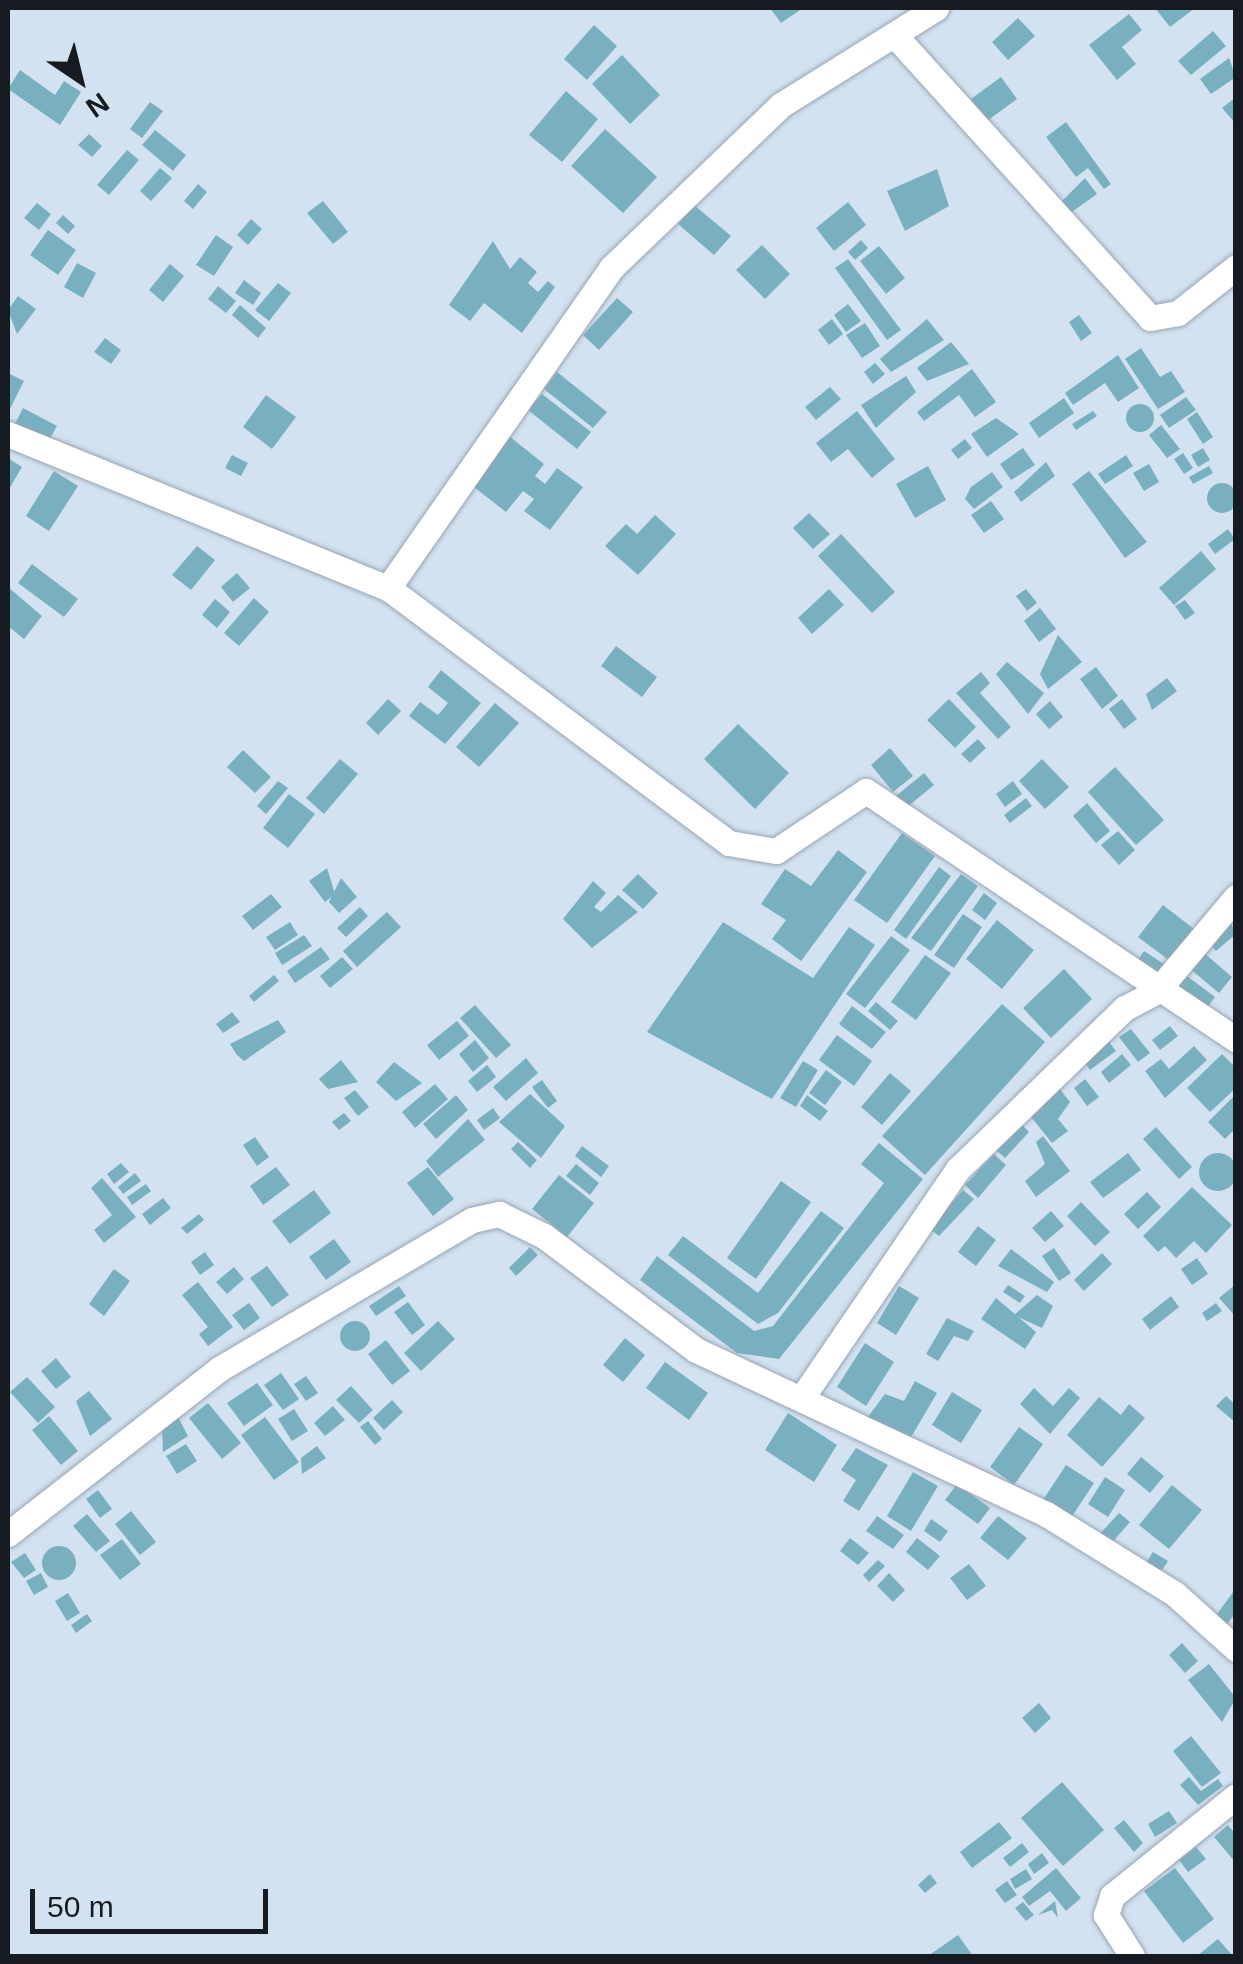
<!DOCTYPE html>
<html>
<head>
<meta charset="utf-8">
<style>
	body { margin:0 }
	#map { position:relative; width:1243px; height:1964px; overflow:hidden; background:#d3e2f0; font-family:Arial,sans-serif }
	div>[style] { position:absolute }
	.building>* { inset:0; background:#79b0bf }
	.round { border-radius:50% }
	.roads { filter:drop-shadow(0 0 2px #97a5b3) drop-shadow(0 0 2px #97a5b3) }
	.minor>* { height:25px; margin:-12.5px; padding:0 12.5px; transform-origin:12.5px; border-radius:12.5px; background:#fff }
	span { translate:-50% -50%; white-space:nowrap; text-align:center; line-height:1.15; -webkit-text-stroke:10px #d3e2f0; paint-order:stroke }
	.frame { position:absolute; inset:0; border:10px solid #151b20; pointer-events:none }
	.north { position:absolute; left:30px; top:30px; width:100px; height:100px; -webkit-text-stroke:8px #d3e2f0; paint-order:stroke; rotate:145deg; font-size:28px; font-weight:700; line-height:40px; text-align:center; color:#151b20 }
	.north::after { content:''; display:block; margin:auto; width:35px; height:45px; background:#151b20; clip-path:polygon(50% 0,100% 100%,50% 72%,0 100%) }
	.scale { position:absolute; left:30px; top:1889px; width:238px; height:45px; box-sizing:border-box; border:5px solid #151b20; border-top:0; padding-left:12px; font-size:30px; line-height:35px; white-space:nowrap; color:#151b20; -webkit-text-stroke:8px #d3e2f0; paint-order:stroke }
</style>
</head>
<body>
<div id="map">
	<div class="building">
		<div style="clip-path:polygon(770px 8px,803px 8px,781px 23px)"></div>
		<div style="clip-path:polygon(1155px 8px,1195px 8px,1170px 27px)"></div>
		<div style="clip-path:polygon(1129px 14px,1142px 30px,1122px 47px,1136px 64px,1117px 80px,1089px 45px)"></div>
		<div style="clip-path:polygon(1018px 18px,1035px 36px,1008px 60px,992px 42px)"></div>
		<div style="clip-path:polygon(594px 25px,617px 46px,587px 80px,564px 59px)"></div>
		<div style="clip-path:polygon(1213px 31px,1226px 46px,1191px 75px,1178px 61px)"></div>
		<div style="clip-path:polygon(622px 55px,660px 95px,630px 124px,592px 84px)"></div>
		<div style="clip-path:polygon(1229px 58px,1236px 77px,1211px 94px,1200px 79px)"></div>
		<div style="clip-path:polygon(20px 70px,55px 95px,64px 81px,81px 92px,60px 125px,8px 89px)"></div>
		<div style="clip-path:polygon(1001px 77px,1017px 99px,987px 121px,971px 99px)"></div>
		<div style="clip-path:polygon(566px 91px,598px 119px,562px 162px,529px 135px)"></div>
		<div style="clip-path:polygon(1236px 97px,1236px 124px,1222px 108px)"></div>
		<div style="clip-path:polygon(150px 102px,163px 111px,142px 138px,130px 129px)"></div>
		<div style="clip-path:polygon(1066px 122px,1111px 184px,1104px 189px,1088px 168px,1076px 177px,1046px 137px)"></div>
		<div style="clip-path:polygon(605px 129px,657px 177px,623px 213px,571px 166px)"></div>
		<div style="clip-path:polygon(155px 130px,186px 155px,173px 171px,142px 145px)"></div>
		<div style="clip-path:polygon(89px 134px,102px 146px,92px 157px,78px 145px)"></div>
		<div style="clip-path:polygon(127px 150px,139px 160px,109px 195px,97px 185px)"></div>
		<div style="clip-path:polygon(160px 168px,172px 178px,151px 201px,140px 191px)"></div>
		<div style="clip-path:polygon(937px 169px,949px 206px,905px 231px,887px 191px)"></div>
		<div style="clip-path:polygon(1085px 178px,1097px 194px,1069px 214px,1060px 203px)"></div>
		<div style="clip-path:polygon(198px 184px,207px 192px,193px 209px,184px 201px)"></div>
		<div style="clip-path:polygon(323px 201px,348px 232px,333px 244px,307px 213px)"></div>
		<div style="clip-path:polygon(848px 202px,866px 225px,834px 251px,816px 228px)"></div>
		<div style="clip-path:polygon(37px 203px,51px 214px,39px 230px,24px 218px)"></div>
		<div style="clip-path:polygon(694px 205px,731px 236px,714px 255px,678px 224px)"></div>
		<div style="clip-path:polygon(63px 215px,75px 226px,68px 234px,56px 223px)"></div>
		<div style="clip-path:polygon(251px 219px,262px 229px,248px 245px,237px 235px)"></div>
		<div style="clip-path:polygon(48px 230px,76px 250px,58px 275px,30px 255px)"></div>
		<div style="clip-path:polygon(216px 235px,233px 247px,214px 276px,196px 265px)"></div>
		<div style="clip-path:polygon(861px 240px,868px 248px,855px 260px,848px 252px)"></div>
		<div style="clip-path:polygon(493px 241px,510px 269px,520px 257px,537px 272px,528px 283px,538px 292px,548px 281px,555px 287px,522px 333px,484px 303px,470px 321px,449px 305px)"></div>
		<div style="clip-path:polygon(762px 245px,790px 274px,765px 299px,736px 270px)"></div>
		<div style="clip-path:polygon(879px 246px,905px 278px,886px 294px,860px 261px)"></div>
		<div style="clip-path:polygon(848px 259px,901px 330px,887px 340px,835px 268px)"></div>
		<div style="clip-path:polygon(77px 263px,96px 273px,83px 298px,64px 287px)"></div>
		<div style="clip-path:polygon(170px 264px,184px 276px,163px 302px,149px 290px)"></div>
		<div style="clip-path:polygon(244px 280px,261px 293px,253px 305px,235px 293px)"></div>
		<div style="clip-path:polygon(278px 283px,291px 293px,269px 321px,255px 310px)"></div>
		<div style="clip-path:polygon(218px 286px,236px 301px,226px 313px,208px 299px)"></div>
		<div style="clip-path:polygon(18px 296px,36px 309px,17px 334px,8px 310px)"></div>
		<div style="clip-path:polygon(617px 298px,633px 312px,599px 350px,583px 335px)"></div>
		<div style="clip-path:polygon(848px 304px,861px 321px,846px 332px,834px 315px)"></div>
		<div style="clip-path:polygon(240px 305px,266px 328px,258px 338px,232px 315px)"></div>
		<div style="clip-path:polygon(1079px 315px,1092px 333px,1081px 341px,1069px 322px)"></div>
		<div style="clip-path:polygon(832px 319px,843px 334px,829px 345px,818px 330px)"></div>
		<div style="clip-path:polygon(927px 319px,944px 340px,891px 372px,880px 359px)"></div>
		<div style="clip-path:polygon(865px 323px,880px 346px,862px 358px,846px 335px)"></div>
		<div style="clip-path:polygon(105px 338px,121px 350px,111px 364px,94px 352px)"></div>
		<div style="clip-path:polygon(951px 342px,969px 364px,927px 381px,917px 368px)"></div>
		<div style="clip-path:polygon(1141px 348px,1160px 377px,1171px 371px,1185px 392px,1158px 409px,1125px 359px)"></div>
		<div style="clip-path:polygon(1118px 355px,1139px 388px,1118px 402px,1105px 383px,1073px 405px,1065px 393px)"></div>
		<div style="clip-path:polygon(875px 363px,885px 374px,873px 384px,864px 372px)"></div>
		<div style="clip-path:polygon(972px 369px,996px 402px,975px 417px,959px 395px,924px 421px,917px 412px)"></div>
		<div style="clip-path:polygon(557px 372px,607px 412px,593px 428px,544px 389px)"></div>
		<div style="clip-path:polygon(8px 373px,24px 381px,8px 413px)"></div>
		<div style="clip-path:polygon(906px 376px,916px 392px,876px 428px,861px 405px)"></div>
		<div style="clip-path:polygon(830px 387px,841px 399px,816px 420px,805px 407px)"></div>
		<div style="clip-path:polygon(542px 394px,591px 432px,577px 449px,528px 410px)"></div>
		<div style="clip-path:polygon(266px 395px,296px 417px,272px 449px,243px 427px)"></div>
		<div style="clip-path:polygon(1186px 397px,1196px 410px,1169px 428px,1160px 415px)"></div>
		<div style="clip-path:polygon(1064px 398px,1074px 413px,1039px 438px,1029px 423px)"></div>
		<div class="round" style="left:1126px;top:404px;width:28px;height:28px"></div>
		<div style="clip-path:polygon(23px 408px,57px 426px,48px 442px,15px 424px)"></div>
		<div style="clip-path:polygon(857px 411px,895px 459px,872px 478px,848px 449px,831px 462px,816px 443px)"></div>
		<div style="clip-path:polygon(1093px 411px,1097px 416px,1076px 430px,1072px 424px)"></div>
		<div style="clip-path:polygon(1197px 412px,1213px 437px,1203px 444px,1187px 419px)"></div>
		<div style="clip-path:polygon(996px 418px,1019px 434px,987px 457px,971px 434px)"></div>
		<div style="clip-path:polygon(1161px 425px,1180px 449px,1167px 458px,1149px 435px)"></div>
		<div style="clip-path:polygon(509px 436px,544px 464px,535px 476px,545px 484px,557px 468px,583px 487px,550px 530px,524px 511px,534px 499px,523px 491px,506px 512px,470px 484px)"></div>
		<div style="clip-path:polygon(965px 439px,972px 448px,958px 459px,951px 450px)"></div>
		<div style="clip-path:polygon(1023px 448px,1035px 465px,1011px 480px,1000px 464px)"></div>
		<div style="clip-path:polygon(1203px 448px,1210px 460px,1198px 467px,1191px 455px)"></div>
		<div style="clip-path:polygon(1183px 453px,1193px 468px,1184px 474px,1174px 459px)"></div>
		<div style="clip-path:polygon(232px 455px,248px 463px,241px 476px,225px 468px)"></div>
		<div style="clip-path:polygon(1126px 455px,1133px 466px,1105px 484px,1098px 474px)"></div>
		<div style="clip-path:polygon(8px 458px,22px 467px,8px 491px)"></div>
		<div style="clip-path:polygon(1046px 462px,1055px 476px,1021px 502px,1014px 492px)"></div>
		<div style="clip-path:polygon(1149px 464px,1159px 482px,1144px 491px,1133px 473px)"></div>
		<div style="clip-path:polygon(928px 466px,946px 500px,915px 518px,896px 484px)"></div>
		<div style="clip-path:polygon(1209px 466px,1213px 473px,1193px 484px,1189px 477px)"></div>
		<div style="clip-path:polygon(54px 471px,78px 486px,49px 531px,26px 516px)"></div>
		<div style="clip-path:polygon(1089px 471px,1147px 542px,1125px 558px,1072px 484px)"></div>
		<div style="clip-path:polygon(992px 472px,1003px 487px,974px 509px,965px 499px,971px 487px)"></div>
		<div class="round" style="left:1207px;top:483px;width:30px;height:30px"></div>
		<div style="clip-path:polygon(991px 501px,1004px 519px,984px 533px,971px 515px)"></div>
		<div style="clip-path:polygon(809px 513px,830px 534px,813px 549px,793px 528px)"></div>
		<div style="clip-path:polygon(655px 515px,676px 534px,638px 575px,605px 546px,626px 524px,637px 534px)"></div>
		<div style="clip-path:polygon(1228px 529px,1235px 539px,1215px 554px,1208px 544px)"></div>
		<div style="clip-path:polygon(841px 534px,895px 592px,872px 613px,818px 556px)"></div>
		<div style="clip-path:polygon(197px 546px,215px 560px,191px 590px,172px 575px)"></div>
		<div style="clip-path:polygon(1201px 551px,1216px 569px,1174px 605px,1159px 588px)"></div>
		<div style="clip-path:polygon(32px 564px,78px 599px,64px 617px,18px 583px)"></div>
		<div style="clip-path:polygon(237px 573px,250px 588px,233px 602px,221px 587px)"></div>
		<div style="clip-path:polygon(8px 587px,42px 616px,24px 639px,8px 626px)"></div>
		<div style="clip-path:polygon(829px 589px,844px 605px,812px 634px,798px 618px)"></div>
		<div style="clip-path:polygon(1026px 589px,1037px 603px,1027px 611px,1016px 596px)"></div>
		<div style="clip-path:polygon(254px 598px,269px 612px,239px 646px,224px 633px)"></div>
		<div style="clip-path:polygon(215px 599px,230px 612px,217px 628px,202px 615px)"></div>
		<div style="clip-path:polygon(1185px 600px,1195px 613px,1185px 620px,1175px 606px)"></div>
		<div style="clip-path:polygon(1040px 608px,1056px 629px,1039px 642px,1024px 621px)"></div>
		<div style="clip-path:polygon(1058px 635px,1082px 662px,1048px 689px,1040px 674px)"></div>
		<div style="clip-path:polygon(616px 646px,657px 677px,642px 697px,601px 666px)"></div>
		<div style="clip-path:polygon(1007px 662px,1044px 693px,1028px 714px,996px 674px)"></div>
		<div style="clip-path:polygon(1096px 667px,1118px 696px,1102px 709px,1080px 679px)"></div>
		<div style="clip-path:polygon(441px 670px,481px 703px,445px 744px,409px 716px,420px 702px,438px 715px,448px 703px,428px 687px)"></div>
		<div style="clip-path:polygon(981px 672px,990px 683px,980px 693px,1011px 727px,998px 739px,956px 693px)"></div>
		<div style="clip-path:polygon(1167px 678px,1177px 691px,1152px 710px,1146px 694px)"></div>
		<div style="clip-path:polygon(388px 699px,401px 711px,378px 735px,366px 723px)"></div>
		<div style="clip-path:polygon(949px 699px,976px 727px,955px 748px,927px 720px)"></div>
		<div style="clip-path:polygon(1122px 699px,1137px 719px,1124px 729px,1109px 709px)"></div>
		<div style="clip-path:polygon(1050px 701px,1063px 717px,1049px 729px,1036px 714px)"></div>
		<div style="clip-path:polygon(495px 703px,519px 723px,479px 767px,456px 747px)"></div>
		<div style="clip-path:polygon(738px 724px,789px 773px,755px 809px,704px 759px)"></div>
		<div style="clip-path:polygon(978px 739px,986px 748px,970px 763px,961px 754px)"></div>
		<div style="clip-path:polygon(890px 748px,913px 776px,893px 792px,871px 765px)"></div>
		<div style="clip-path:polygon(243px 750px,271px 777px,255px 793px,227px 767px)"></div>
		<div style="clip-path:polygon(340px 759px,358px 774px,324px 814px,306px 798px)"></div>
		<div style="clip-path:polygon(1042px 759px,1069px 787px,1045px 809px,1019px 781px)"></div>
		<div style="clip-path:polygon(1115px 767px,1164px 820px,1136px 845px,1088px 792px)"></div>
		<div style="clip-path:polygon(924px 773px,934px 785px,906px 808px,896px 796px)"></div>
		<div style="clip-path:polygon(278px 781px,288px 788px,266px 814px,257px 806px)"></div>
		<div style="clip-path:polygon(1013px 781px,1022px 794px,1005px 807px,996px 794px)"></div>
		<div style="clip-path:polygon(289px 794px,315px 814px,288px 848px,263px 828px)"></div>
		<div style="clip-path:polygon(1026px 798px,1032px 806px,1010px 823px,1004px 815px)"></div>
		<div style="clip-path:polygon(1087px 803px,1110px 831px,1096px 843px,1073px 816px)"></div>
		<div style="clip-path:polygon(1118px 831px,1135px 850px,1119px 865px,1101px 845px)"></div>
		<div style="clip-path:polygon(902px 833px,935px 856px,887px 923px,854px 900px)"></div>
		<div style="clip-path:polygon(838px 850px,867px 872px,801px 961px,772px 939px,786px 920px,761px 904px,785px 869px,811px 886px)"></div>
		<div style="clip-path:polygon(939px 867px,951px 876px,906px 939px,894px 930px)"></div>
		<div style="clip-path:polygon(327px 868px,335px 894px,325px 902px,309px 881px)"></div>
		<div style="clip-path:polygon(638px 874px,658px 893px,643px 909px,622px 890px)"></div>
		<div style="clip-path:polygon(961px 874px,978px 886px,931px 951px,911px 938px)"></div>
		<div style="clip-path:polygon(341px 878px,357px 897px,339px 913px,329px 902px)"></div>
		<div style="clip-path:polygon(593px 881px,606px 893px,594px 907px,601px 912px,618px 895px,638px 912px,592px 948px,563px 919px)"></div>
		<div style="clip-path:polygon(984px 893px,997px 903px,985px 920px,972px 910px)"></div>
		<div style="clip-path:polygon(271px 894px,282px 907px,253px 930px,242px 916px)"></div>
		<div style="clip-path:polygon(1163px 905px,1194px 929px,1170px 961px,1138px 937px)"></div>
		<div style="clip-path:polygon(360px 907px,368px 916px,346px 937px,337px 928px)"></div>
		<div style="clip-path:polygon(387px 912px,401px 927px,357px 967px,343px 951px)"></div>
		<div style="clip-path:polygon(963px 914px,982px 927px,954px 968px,934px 955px)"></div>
		<div style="clip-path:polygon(1229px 919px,1236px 934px,1216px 951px,1205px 939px)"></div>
		<div style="clip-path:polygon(997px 920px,1034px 950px,1002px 989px,966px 959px)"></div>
		<div style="clip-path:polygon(290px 922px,298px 935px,275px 950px,266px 937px)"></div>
		<div style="clip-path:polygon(723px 922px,813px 978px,849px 927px,875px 945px,772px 1099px,647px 1032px)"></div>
		<div style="clip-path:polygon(304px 935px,312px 946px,282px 965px,275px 953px)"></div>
		<div style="clip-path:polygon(891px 936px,910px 950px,865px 1008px,846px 994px)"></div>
		<div style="clip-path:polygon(321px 947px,330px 959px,295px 983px,287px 971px)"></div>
		<div style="clip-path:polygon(1197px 947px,1232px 977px,1219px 993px,1183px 963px)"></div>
		<div style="clip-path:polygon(1144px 951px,1167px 966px,1160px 977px,1137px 961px)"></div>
		<div style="clip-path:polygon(925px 955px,951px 973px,916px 1020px,891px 1002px)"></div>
		<div style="clip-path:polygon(342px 957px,353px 969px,330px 988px,320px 976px)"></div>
		<div style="clip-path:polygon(1064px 969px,1092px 999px,1051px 1038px,1023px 1008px)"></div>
		<div style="clip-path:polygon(1179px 970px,1215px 997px,1203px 1013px,1167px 986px)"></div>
		<div style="clip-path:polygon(274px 975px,279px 981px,254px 1002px,249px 996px)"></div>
		<div style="clip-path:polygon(876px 1002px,898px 1021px,890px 1030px,868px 1011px)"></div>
		<div style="clip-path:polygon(1002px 1004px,1045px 1042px,925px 1175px,882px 1136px)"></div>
		<div style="clip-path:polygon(475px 1005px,511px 1045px,496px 1058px,460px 1018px)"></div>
		<div style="clip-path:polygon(852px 1006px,886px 1032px,872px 1049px,839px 1024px)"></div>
		<div style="clip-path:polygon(232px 1012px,240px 1022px,223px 1033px,216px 1024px)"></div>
		<div style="clip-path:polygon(278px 1020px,286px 1032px,244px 1061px,237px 1055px,230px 1044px)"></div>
		<div style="clip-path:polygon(457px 1021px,469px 1036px,439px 1060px,427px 1045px)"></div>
		<div style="clip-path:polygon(1170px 1026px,1178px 1036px,1160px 1050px,1152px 1040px)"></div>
		<div style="clip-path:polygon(1131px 1029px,1150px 1053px,1138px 1062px,1119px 1037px)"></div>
		<div style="clip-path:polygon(1103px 1034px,1116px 1051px,1090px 1070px,1078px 1053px)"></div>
		<div style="clip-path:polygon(837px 1035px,872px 1061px,854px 1086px,819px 1060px)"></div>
		<div style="clip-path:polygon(475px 1040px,489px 1058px,473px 1072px,459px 1054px)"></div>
		<div style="clip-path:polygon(1194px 1046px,1207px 1060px,1165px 1098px,1145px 1071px,1161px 1059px,1169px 1069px)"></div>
		<div style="clip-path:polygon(1122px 1054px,1131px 1065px,1109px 1083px,1101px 1072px)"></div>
		<div style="clip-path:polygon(1222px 1054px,1236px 1068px,1236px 1088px,1210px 1112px,1187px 1088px)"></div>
		<div style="clip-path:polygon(526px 1058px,538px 1073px,506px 1101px,493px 1087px)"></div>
		<div style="clip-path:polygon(341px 1060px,358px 1082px,328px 1089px,319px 1079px)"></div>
		<div style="clip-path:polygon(803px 1061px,818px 1070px,796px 1107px,780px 1098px)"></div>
		<div style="clip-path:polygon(394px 1062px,422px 1083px,396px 1101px,376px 1082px)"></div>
		<div style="clip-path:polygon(487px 1065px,496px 1077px,477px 1092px,468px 1081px)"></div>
		<div style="clip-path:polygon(826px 1070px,842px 1082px,825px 1105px,809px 1093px)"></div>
		<div style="clip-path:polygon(890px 1073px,911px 1091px,882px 1125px,861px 1107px)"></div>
		<div style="clip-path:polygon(1085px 1079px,1099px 1097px,1087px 1106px,1074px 1088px)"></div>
		<div style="clip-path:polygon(542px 1080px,557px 1101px,548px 1108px,532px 1087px)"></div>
		<div style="clip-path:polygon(435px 1084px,448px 1099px,415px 1128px,402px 1112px)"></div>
		<div style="clip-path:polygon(1059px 1088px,1070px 1102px,1058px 1119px,1068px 1131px,1052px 1143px,1027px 1112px)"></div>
		<div style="clip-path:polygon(355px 1090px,369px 1107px,358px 1116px,344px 1098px)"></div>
		<div style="clip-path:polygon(530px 1094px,565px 1126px,541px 1158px,499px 1122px)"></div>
		<div style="clip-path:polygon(1236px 1094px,1236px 1128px,1225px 1139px,1208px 1122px)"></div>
		<div style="clip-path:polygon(456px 1095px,468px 1110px,436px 1139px,423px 1124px)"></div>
		<div style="clip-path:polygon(807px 1095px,828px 1111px,820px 1121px,800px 1106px)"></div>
		<div style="clip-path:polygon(493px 1108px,500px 1118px,484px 1130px,477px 1120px)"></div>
		<div style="clip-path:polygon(344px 1113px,351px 1121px,339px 1130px,332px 1122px)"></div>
		<div style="clip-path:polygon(468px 1119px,485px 1140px,438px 1177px,426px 1161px)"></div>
		<div style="clip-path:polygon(1021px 1124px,1029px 1132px,1005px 1158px,996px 1150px)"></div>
		<div style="clip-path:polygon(1156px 1127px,1192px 1167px,1179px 1179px,1143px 1139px)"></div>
		<div style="clip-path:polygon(1043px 1136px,1070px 1171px,1036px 1197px,1025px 1181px,1045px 1164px,1036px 1142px)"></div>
		<div style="clip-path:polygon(255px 1137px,269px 1157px,257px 1166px,243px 1145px)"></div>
		<div style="clip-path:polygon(518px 1142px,537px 1160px,530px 1168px,511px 1149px)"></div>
		<div style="clip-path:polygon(879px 1143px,923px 1179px,779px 1359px,737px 1353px,640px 1280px,657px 1256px,754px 1331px,773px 1326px,884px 1183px,861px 1164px)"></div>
		<div style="clip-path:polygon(582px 1146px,609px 1166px,601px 1177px,575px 1156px)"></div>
		<div style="clip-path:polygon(1128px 1153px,1141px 1170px,1103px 1198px,1090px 1182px)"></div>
		<div class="round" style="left:1199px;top:1153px;width:38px;height:38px"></div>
		<div style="clip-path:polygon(994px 1154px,1006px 1165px,978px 1198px,965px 1185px)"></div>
		<div style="clip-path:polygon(121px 1163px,129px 1172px,114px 1184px,107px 1174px)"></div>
		<div style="clip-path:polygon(576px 1164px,599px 1183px,590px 1195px,566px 1176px)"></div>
		<div style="clip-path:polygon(276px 1167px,290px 1185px,263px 1205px,250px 1186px)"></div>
		<div style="clip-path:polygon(428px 1167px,454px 1199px,433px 1216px,407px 1183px)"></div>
		<div style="clip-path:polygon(135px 1173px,141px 1181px,123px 1194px,118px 1187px)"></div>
		<div style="clip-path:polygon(559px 1175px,594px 1203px,567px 1237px,532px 1209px)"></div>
		<div style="clip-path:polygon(102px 1178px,136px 1217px,104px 1243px,94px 1230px,112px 1215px,91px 1188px)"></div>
		<div style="clip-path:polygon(781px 1181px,811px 1202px,756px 1279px,727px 1258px)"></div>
		<div style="clip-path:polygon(146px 1184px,151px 1191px,132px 1205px,127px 1197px)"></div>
		<div style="clip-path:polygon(1192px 1187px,1232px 1225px,1206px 1253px,1194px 1241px,1176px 1258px,1165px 1246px,1158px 1252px,1143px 1236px)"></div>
		<div style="clip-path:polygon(314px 1190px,331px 1213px,290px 1244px,272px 1221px)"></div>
		<div style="clip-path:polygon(963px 1190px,974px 1199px,939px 1236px,929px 1228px)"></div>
		<div style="clip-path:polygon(1147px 1192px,1161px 1207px,1138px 1229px,1124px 1214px)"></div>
		<div style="clip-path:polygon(163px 1198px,171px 1208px,150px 1225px,142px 1214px)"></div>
		<div style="clip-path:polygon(1081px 1202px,1110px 1232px,1095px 1246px,1067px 1216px)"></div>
		<div style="clip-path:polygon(821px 1211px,844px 1228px,778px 1313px,758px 1324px,668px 1255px,683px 1236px,758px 1293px)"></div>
		<div style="clip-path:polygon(1051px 1211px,1064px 1226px,1045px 1242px,1032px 1228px)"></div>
		<div style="clip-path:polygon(199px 1214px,204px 1220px,187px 1234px,181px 1228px)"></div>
		<div style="clip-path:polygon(978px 1226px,996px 1240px,976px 1266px,958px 1252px)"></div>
		<div style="clip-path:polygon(334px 1239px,351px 1262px,326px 1280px,309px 1257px)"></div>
		<div style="clip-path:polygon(530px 1247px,538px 1255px,516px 1276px,509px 1268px)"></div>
		<div style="clip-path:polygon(1054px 1248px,1071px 1273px,1059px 1281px,1042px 1256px)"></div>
		<div style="clip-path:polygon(1011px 1249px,1054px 1282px,1047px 1292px,998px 1266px)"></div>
		<div style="clip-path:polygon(205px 1252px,214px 1265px,200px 1275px,191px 1262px)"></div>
		<div style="clip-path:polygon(1102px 1253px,1112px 1264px,1084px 1291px,1074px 1280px)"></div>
		<div style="clip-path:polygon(1197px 1258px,1208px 1274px,1192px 1285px,1181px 1269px)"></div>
		<div style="clip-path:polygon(267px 1266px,289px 1295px,272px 1307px,250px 1278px)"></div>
		<div style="clip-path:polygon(234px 1267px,244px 1279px,227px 1294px,216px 1282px)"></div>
		<div style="clip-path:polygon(114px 1269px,130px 1281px,104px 1316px,89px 1304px)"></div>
		<div style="clip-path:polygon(198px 1282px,233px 1327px,208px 1346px,199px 1334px,208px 1327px,182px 1295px)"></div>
		<div style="clip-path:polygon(1236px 1284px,1236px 1317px,1219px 1298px)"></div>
		<div style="clip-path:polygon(1008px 1285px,1025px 1296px,1020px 1303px,1003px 1292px)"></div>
		<div style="clip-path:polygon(399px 1286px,406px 1296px,376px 1316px,369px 1306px)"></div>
		<div style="clip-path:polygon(899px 1286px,919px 1298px,896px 1335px,877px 1323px)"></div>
		<div style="clip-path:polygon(1037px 1295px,1053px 1306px,1042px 1328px,1014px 1315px)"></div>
		<div style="clip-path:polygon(1171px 1296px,1179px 1307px,1150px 1330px,1142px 1319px)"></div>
		<div style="clip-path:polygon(996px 1298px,1036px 1332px,1025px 1349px,981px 1319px)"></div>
		<div style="clip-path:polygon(408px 1302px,425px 1325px,412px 1335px,394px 1312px)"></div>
		<div style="clip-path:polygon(249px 1303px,260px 1318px,244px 1330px,232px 1315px)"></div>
		<div style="clip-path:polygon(1216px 1303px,1222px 1311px,1207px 1321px,1202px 1313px)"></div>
		<div style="clip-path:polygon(947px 1318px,974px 1331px,968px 1341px,954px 1336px,938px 1361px,926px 1354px)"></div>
		<div style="clip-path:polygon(438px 1321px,455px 1339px,421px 1371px,404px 1353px)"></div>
		<div class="round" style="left:340px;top:1321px;width:30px;height:30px"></div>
		<div style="clip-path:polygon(625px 1338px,645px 1355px,623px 1382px,603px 1365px)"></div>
		<div style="clip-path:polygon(386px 1340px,410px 1371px,392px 1385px,368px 1354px)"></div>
		<div style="clip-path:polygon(865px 1343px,894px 1362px,866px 1406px,837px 1387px)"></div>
		<div style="clip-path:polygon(56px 1358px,71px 1377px,56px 1389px,41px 1371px)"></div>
		<div style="clip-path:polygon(665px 1362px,708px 1393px,689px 1420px,646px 1388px)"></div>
		<div style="clip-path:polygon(281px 1373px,299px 1399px,283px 1410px,264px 1385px)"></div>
		<div style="clip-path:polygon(306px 1376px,318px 1393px,306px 1401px,294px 1384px)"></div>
		<div style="clip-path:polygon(27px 1377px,55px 1407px,38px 1423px,10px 1392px)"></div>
		<div style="clip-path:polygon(915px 1381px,937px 1393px,910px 1439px,867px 1418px,885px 1394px,904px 1401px)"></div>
		<div style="clip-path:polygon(257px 1383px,273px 1405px,244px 1426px,227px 1403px)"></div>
		<div style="clip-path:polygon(351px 1386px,373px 1410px,359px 1423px,336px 1400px)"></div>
		<div style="clip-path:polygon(1034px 1388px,1053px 1406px,1069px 1388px,1080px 1398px,1050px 1434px,1020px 1404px)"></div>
		<div style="clip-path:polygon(89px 1391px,112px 1419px,90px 1436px,76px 1401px)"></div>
		<div style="clip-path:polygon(952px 1392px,982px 1410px,961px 1443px,932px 1425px)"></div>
		<div style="clip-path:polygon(1226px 1396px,1236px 1405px,1236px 1423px,1216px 1406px)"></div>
		<div style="clip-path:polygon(1099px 1397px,1121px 1415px,1129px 1404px,1145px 1418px,1102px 1467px,1067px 1435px)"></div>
		<div style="clip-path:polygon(392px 1400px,403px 1412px,384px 1430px,373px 1418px)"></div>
		<div style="clip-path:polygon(208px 1403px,241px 1443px,222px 1459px,189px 1418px)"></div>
		<div style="clip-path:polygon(333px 1406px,345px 1420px,325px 1436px,314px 1423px)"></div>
		<div style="clip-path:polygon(294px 1409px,308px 1431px,292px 1441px,278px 1419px)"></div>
		<div style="clip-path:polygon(788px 1413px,837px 1445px,814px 1482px,765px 1450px)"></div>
		<div style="clip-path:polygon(49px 1416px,78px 1451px,61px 1465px,32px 1430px)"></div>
		<div style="clip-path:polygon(178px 1417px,188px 1436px,163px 1452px,162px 1427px)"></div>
		<div style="clip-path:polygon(265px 1417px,299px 1462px,274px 1480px,241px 1435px)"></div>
		<div style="clip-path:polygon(368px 1421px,382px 1439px,375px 1445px,360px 1427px)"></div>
		<div style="clip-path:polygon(1019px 1427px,1043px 1444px,1014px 1485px,990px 1467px)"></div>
		<div style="clip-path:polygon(186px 1444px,197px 1461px,177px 1474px,166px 1456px)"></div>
		<div style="clip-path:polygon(317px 1446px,326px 1458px,302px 1474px,301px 1458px)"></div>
		<div style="clip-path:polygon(856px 1448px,888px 1465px,859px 1511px,843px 1501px,856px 1480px,841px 1470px)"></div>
		<div style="clip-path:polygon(1141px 1457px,1164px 1476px,1150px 1493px,1127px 1474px)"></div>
		<div style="clip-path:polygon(1066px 1465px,1094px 1483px,1067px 1524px,1039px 1506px)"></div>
		<div style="clip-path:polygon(913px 1472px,938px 1486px,911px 1531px,887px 1516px)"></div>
		<div style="clip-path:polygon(1105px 1477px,1125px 1490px,1108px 1517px,1088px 1504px)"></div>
		<div style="clip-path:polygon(957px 1484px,990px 1508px,978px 1524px,945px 1500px)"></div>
		<div style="clip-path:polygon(1172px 1485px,1202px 1510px,1169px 1549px,1139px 1525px)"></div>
		<div style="clip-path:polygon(98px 1490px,112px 1509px,100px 1518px,86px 1499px)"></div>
		<div style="clip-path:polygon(131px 1511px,156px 1542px,140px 1555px,115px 1524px)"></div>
		<div style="clip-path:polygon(1119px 1513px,1130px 1522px,1108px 1547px,1097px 1537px)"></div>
		<div style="clip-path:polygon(87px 1514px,110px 1541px,96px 1552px,73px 1526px)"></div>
		<div style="clip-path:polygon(877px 1516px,904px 1535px,893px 1549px,866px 1531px)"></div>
		<div style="clip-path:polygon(998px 1516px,1027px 1538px,1008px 1560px,980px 1538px)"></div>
		<div style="clip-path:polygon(931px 1519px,948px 1531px,940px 1542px,924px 1531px)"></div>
		<div style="clip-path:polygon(850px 1538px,869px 1553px,858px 1565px,840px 1551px)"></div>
		<div style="clip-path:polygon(917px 1538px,940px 1556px,928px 1570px,906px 1552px)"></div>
		<div style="clip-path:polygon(122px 1539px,141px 1564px,120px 1580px,100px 1555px)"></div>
		<div class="round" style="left:42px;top:1546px;width:34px;height:34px"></div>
		<div style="clip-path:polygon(1153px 1552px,1168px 1561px,1157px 1578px,1142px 1569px)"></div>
		<div style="clip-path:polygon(25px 1553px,36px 1570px,24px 1578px,11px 1562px)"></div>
		<div style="clip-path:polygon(878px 1560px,885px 1566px,869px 1582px,863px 1575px)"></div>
		<div style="clip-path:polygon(969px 1564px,986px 1586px,967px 1600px,950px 1578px)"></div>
		<div style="clip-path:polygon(41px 1573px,48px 1587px,34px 1595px,26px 1581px)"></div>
		<div style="clip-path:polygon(889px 1573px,905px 1590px,893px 1602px,877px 1586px)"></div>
		<div style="clip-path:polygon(1236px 1588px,1236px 1612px,1224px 1629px,1212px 1621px)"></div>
		<div style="clip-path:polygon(68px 1593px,80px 1613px,67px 1621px,55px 1601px)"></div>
		<div style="clip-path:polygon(87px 1614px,92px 1621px,76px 1633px,71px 1625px)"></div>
		<div style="clip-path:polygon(1182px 1643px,1198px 1661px,1185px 1673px,1169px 1655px)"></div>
		<div style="clip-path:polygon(1209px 1664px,1236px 1698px,1222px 1722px,1188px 1680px)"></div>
		<div style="clip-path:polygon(1039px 1703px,1051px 1718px,1035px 1733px,1022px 1718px)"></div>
		<div style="clip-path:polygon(1191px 1736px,1221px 1773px,1202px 1787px,1173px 1751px)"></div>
		<div style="clip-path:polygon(1189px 1777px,1201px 1791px,1218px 1779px,1223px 1786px,1198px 1805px,1180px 1785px)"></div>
		<div style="clip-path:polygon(1062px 1782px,1104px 1830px,1063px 1866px,1021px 1818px)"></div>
		<div style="clip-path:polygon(1169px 1811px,1177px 1823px,1155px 1837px,1148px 1824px)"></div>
		<div style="clip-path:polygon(1124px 1820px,1143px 1843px,1134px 1852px,1114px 1828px)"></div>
		<div style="clip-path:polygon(999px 1822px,1012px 1838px,972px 1868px,960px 1852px)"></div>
		<div style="clip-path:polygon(1228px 1825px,1236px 1835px,1236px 1863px,1214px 1837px)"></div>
		<div style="clip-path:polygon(1022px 1843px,1029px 1852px,1010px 1867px,1003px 1858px)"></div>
		<div style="clip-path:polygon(1196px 1847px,1206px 1859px,1188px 1872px,1179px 1860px)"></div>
		<div style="clip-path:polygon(1042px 1853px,1049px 1863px,1034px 1874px,1028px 1864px)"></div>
		<div style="clip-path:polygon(1056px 1868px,1081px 1898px,1066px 1911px,1050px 1891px,1029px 1906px,1022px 1897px)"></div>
		<div style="clip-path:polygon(1175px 1868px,1214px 1919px,1183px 1943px,1144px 1891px)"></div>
		<div style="clip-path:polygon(1026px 1869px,1032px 1879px,1015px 1889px,1010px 1879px)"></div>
		<div style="clip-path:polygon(930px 1874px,937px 1883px,925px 1893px,918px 1885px)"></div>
		<div style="clip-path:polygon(1007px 1881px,1017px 1895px,1005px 1903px,995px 1890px)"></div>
		<div style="clip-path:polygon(1055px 1901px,1058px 1918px,1052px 1910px,1038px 1915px)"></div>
		<div style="clip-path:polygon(1023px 1902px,1034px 1915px,1026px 1921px,1015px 1908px)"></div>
		<div style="clip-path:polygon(958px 1935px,973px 1956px,928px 1956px)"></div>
		<div style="clip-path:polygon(1218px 1939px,1233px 1956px,1197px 1956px)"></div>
	</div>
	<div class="roads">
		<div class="minor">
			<div style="left:898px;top:39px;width:376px;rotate:47.9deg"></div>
			<div style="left:1150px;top:318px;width:28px;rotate:-10deg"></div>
			<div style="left:1178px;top:313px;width:74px;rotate:-38.4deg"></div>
			<div style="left:8px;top:434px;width:410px;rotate:22.1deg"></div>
			<div style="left:388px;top:588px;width:426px;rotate:36.8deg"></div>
			<div style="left:729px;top:843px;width:48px;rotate:9.7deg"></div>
			<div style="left:776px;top:851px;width:108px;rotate:-33.7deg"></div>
			<div style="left:866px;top:791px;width:446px;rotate:33.9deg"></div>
			<div style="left:388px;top:588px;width:391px;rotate:-55.1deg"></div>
			<div style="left:612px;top:267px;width:234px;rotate:-43.8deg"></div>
			<div style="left:781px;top:105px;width:183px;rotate:-32deg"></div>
			<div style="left:803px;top:1396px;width:275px;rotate:-55.7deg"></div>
			<div style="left:958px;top:1169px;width:232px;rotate:-44deg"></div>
			<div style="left:1125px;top:1008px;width:36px;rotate:-28deg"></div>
			<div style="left:1157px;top:991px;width:123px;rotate:-50deg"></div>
			<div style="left:8px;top:1534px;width:268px;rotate:-38deg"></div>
			<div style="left:219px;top:1369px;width:294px;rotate:-30.5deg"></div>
			<div style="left:472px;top:1220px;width:28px;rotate:-13deg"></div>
			<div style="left:499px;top:1214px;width:50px;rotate:26.1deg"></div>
			<div style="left:544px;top:1236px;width:190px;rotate:36.9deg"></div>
			<div style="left:696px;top:1350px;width:387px;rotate:25.1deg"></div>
			<div style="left:1046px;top:1514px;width:152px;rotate:31.8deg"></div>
			<div style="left:1175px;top:1594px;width:82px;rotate:42deg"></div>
			<div style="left:1132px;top:1956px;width:49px;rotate:-122.4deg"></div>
			<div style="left:1106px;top:1915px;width:20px;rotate:-72deg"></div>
			<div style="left:1112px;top:1896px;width:159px;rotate:-38.9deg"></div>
		</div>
	</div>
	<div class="frame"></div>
	<div class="north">N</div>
	<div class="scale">50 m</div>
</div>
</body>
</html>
